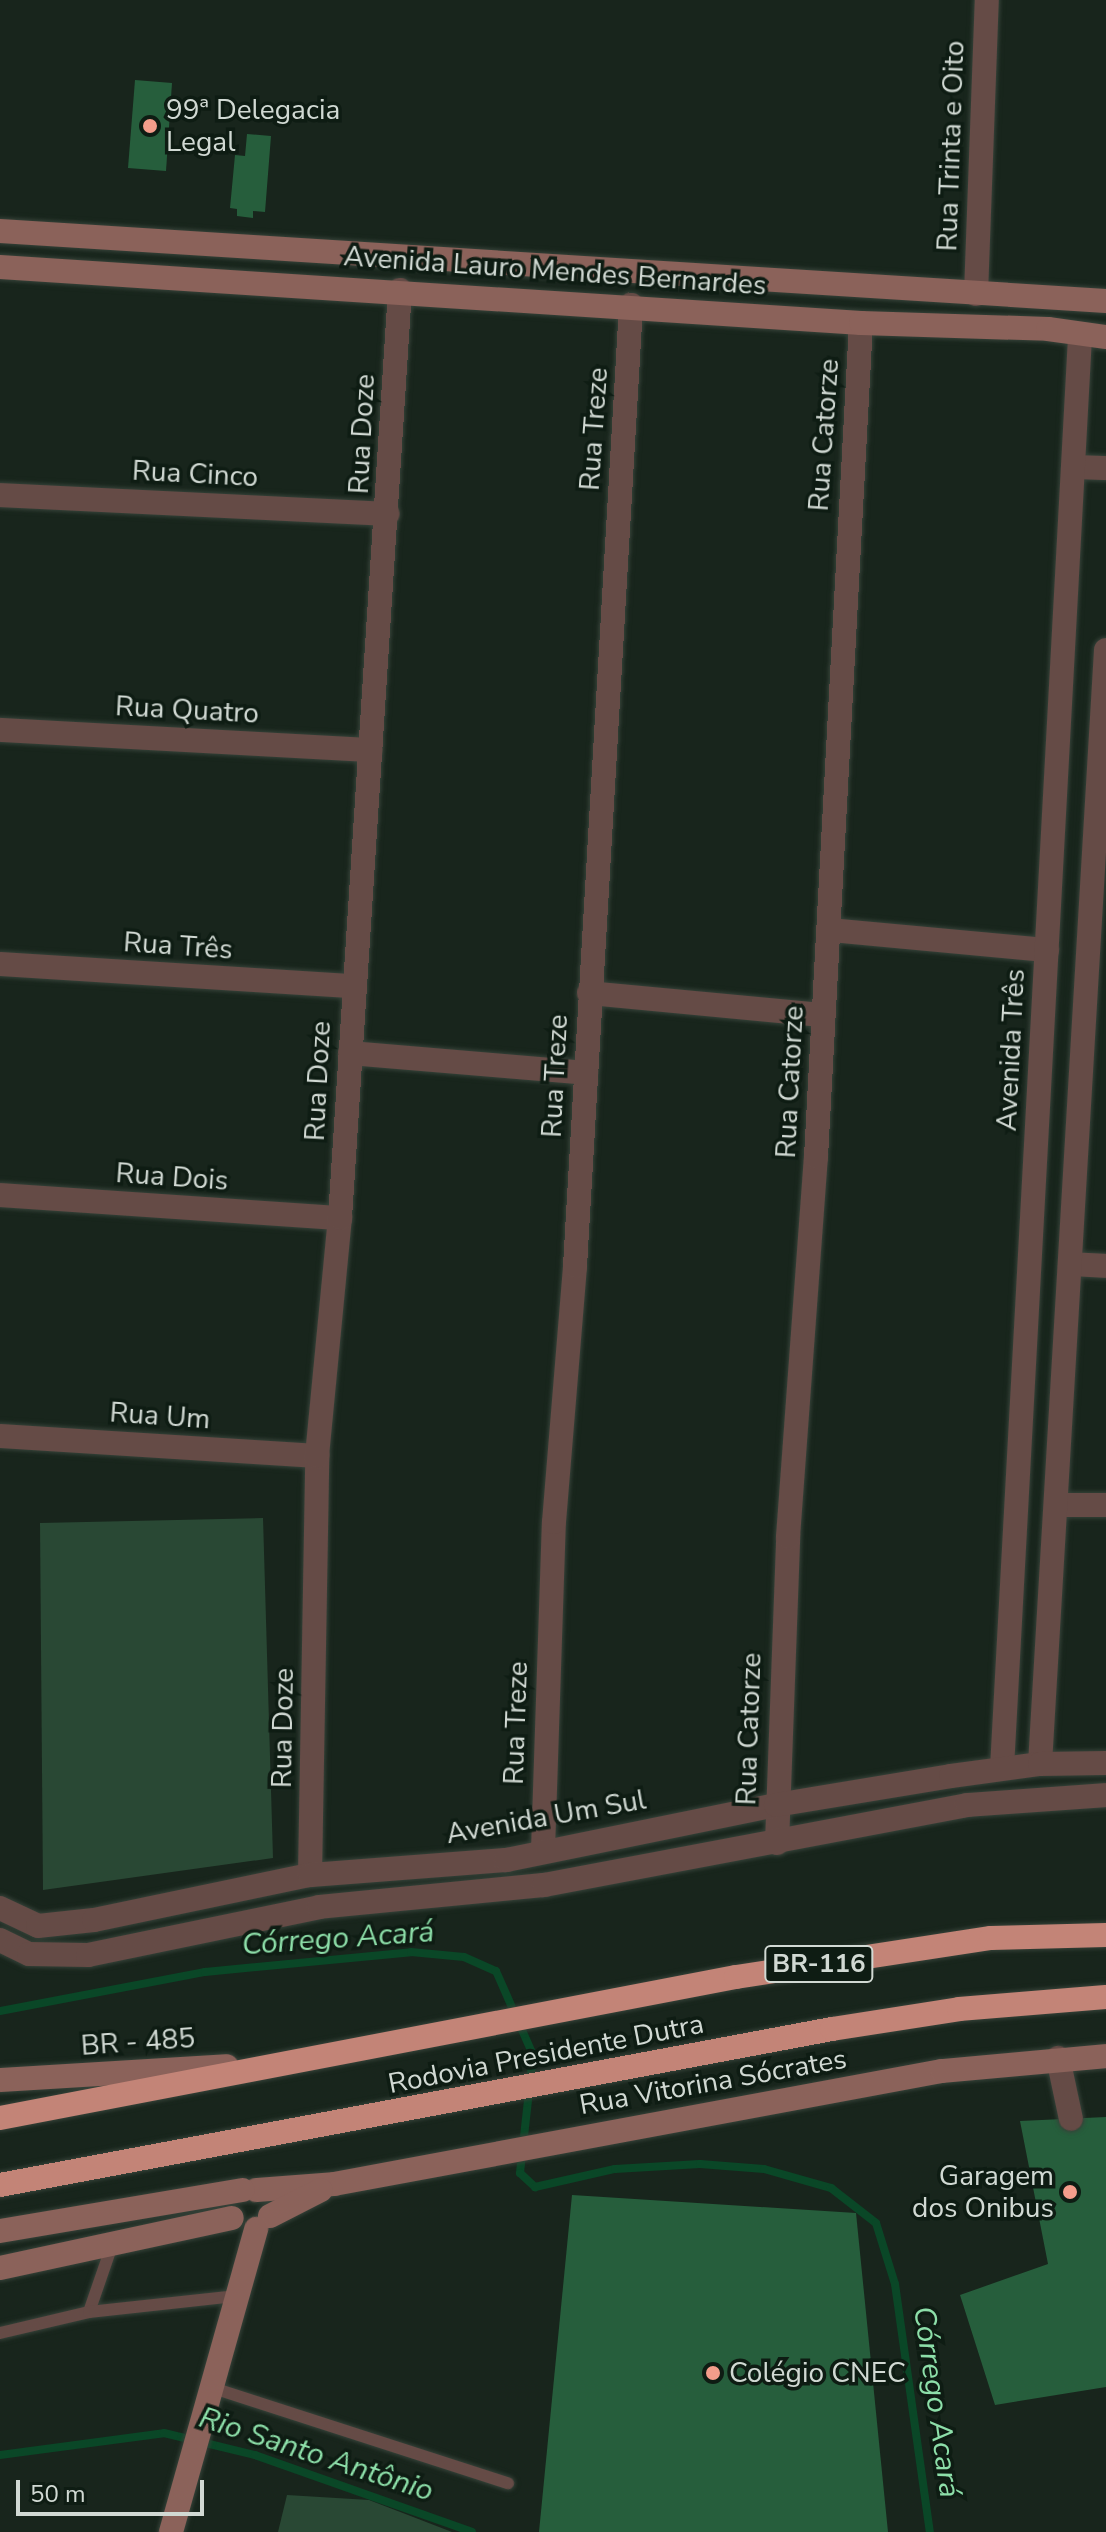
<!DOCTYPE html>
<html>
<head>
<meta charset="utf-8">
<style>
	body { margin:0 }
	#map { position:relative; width:1106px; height:2532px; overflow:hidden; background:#18251c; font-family:"Nunito Sans",sans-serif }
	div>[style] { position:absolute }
	.green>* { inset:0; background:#294834 }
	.stream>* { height:8px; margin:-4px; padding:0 4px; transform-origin:4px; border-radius:4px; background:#0a4727 }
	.building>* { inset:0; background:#265e3c }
	.roads { filter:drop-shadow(0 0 2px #364239) drop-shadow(0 0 2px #364239) }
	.lane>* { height:12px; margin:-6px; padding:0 6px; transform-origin:6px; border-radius:6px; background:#654b46 }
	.street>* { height:24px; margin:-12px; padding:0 12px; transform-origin:12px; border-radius:12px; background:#654b46 }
	.secondary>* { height:24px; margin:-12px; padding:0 12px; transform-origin:12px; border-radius:12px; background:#8b625a }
	.highway>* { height:24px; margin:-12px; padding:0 12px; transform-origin:12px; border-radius:12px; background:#c38477 }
	.dots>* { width:22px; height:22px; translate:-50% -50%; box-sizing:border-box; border:4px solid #0e1c13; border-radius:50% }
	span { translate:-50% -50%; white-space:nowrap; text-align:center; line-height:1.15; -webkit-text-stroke:7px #0e1c13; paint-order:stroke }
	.shield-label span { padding:2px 6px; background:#0e1c13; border:2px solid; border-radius:6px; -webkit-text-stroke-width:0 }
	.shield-label { font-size:26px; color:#d1d9d3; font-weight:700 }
	.poi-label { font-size:28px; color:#d1d9d3 }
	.left { translate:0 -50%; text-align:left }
	.right { translate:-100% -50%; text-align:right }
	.street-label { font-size:28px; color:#d1d9d3 }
	.water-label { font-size:30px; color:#8ddfa9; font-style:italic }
	.scale { position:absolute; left:16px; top:2480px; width:188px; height:36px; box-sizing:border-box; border:4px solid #d1d9d3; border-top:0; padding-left:10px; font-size:24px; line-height:28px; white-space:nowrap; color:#d1d9d3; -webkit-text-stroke:6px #0e1c13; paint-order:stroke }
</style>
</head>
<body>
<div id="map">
	<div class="green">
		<div style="clip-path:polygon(263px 1518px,273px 1858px,43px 1890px,40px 1523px)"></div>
		<div style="clip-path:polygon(287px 2495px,369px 2500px,452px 2532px,278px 2532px)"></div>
	</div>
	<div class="stream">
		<div style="left:0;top:2011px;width:209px;rotate:-10.8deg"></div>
		<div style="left:205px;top:1972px;width:207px;rotate:-5.5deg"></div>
		<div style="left:411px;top:1952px;width:53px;rotate:5.4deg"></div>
		<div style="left:464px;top:1957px;width:35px;rotate:24deg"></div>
		<div style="left:496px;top:1971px;width:92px;rotate:66.2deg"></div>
		<div style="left:533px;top:2055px;width:119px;rotate:96.3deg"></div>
		<div style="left:520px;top:2173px;width:21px;rotate:43deg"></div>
		<div style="left:535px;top:2187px;width:82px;rotate:-12.7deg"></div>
		<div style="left:615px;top:2169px;width:85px;rotate:-3.4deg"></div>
		<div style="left:700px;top:2164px;width:64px;rotate:4.5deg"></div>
		<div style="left:764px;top:2169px;width:70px;rotate:15.8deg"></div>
		<div style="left:831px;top:2188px;width:57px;rotate:37.9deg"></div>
		<div style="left:876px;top:2223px;width:64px;rotate:72.7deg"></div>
		<div style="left:895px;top:2284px;width:250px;rotate:82deg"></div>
		<div style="left:0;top:2455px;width:165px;rotate:-7.6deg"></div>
		<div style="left:164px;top:2433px;width:94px;rotate:13.6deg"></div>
		<div style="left:255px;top:2455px;width:230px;rotate:19.5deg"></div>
	</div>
	<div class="building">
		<div style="clip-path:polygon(135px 80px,172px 83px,166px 171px,128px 168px)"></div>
		<div style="clip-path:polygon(247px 134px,271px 136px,265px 212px,253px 211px,253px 218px,237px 216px,237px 209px,230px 208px,235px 155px,245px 156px)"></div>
		<div style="clip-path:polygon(1106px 2117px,1106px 2387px,995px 2405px,960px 2295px,1048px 2264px,1020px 2121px)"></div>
		<div style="clip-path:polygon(572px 2195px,856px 2213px,888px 2532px,539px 2532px)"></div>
	</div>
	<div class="roads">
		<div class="lane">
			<div style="left:89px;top:2312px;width:68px;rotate:-71deg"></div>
			<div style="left:0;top:2333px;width:91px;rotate:-13.3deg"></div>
			<div style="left:89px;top:2312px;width:149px;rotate:-6.2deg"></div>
			<div style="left:213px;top:2388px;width:310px;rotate:17.9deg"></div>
		</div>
		<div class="street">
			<div style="left:976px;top:294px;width:294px;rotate:-87.9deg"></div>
			<div style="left:1073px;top:467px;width:33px;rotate:2deg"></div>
			<div style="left:0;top:495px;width:388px;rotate:2.8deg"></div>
			<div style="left:0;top:730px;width:371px;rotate:3.1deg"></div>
			<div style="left:830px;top:930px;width:218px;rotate:5.3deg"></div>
			<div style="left:0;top:964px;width:354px;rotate:3.6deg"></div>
			<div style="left:589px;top:993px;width:235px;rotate:5.4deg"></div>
			<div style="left:350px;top:1053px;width:237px;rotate:4.8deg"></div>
			<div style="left:0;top:1195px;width:341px;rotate:3.9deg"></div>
			<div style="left:1070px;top:1264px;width:36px;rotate:3deg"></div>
			<div style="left:0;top:1436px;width:318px;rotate:3.6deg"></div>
			<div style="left:1056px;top:1505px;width:50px"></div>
			<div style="left:1040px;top:1764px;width:1116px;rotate:-86.61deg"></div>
			<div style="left:1002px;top:1768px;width:1435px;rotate:-86.88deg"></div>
			<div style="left:777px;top:1843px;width:306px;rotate:-87.9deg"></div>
			<div style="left:788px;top:1537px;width:381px;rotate:-85.8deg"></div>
			<div style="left:816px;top:1157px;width:835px;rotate:-86.91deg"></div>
			<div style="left:543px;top:1850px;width:328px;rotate:-88.1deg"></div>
			<div style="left:554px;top:1522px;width:257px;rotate:-85.3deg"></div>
			<div style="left:575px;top:1266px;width:963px;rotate:-86.66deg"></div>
			<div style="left:310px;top:1875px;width:419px;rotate:-89deg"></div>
			<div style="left:317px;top:1456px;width:239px;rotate:-84.5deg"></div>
			<div style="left:340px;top:1218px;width:930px;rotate:-86.3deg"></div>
			<div style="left:0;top:1908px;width:42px;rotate:25.3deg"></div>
			<div style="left:38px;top:1926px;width:56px;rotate:-6.1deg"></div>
			<div style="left:94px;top:1920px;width:221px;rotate:-11.8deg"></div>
			<div style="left:310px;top:1875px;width:197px;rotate:-4.4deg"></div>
			<div style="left:506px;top:1860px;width:276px;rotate:-11.5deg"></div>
			<div style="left:776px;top:1805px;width:177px;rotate:-9.4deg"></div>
			<div style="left:951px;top:1776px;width:90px;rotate:-7.7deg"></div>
			<div style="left:1040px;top:1764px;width:66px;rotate:-0.9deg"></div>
			<div style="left:0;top:1940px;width:32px;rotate:26deg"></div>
			<div style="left:29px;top:1954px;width:59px;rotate:1deg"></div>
			<div style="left:88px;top:1955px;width:236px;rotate:-11.7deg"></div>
			<div style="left:319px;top:1907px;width:226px;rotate:-5.6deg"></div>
			<div style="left:544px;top:1885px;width:430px;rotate:-10.7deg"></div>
			<div style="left:967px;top:1805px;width:139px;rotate:-4.1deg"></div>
			<div style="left:1058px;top:2058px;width:62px;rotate:78deg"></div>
		</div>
		<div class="secondary">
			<div style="left:0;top:231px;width:1108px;rotate:3.62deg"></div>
			<div style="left:0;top:267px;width:863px;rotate:3.72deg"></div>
			<div style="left:861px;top:323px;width:187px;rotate:1.8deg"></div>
			<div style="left:1048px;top:329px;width:59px;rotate:7.9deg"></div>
			<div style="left:0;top:2080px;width:227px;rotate:-3.5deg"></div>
			<div style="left:256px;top:2190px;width:78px;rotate:-4.4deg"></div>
			<div style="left:334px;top:2184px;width:618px;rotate:-10.53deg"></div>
			<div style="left:942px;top:2071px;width:165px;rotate:-5.2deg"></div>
			<div style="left:270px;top:2216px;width:57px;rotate:-27deg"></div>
			<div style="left:0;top:2231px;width:246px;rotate:-9.6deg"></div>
			<div style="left:0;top:2268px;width:237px;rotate:-12.2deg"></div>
			<div style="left:171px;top:2532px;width:315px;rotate:-74.3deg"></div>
		</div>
		<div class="highway">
			<div style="left:0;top:2118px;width:749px;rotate:-10.85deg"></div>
			<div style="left:736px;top:1977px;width:258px;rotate:-8.7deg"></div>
			<div style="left:991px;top:1938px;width:115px;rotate:-1.5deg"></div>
			<div style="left:0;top:2185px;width:846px;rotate:-10.62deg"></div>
			<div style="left:832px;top:2029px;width:129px;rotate:-8.9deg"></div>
			<div style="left:959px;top:2009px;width:147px;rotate:-4.7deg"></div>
		</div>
	</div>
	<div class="dots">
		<div style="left:150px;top:126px;background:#f49d8b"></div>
		<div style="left:1070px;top:2192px;background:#f49d8b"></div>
		<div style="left:713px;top:2373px;background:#f49d8b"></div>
	</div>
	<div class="shield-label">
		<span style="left:819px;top:1964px">BR-116</span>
	</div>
	<div class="poi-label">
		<span class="left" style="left:166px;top:126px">99ª Delegacia<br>Legal</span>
		<span class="right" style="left:1054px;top:2192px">Garagem<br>dos Onibus</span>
		<span class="left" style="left:729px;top:2373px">Colégio CNEC</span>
	</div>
	<div class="street-label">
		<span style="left:951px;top:146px;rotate:-88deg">Rua Trinta e Oito</span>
		<span style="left:555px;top:271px;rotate:4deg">Avenida Lauro Mendes Bernardes</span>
		<span style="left:594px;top:429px;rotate:-86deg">Rua Treze</span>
		<span style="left:362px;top:434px;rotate:-87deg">Rua Doze</span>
		<span style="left:824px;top:435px;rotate:-86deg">Rua Catorze</span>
		<span style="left:195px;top:474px;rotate:3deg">Rua Cinco</span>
		<span style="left:187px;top:710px;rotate:3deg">Rua Quatro</span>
		<span style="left:178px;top:946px;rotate:4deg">Rua Três</span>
		<span style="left:1011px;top:1050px;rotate:-87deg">Avenida Três</span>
		<span style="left:555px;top:1076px;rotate:-87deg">Rua Treze</span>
		<span style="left:318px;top:1081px;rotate:-87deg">Rua Doze</span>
		<span style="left:790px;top:1082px;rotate:-87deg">Rua Catorze</span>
		<span style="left:172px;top:1177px;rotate:4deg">Rua Dois</span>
		<span style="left:160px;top:1416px;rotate:4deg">Rua Um</span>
		<span style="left:516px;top:1723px;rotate:-88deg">Rua Treze</span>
		<span style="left:283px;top:1728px;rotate:-89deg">Rua Doze</span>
		<span style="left:749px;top:1729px;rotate:-88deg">Rua Catorze</span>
		<span style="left:546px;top:1817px;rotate:-10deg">Avenida Um Sul</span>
		<span style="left:138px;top:2042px;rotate:-4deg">BR - 485</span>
		<span style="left:546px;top:2054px;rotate:-11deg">Rodovia Presidente Dutra</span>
		<span style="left:713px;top:2082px;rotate:-10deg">Rua Vitorina Sócrates</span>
	</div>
	<div class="water-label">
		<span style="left:338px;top:1939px;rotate:-4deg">Córrego Acará</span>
		<span style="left:936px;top:2402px;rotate:82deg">Córrego Acará</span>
		<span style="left:316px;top:2455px;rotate:18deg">Rio Santo Antônio</span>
	</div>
	<div class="scale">50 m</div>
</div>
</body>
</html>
